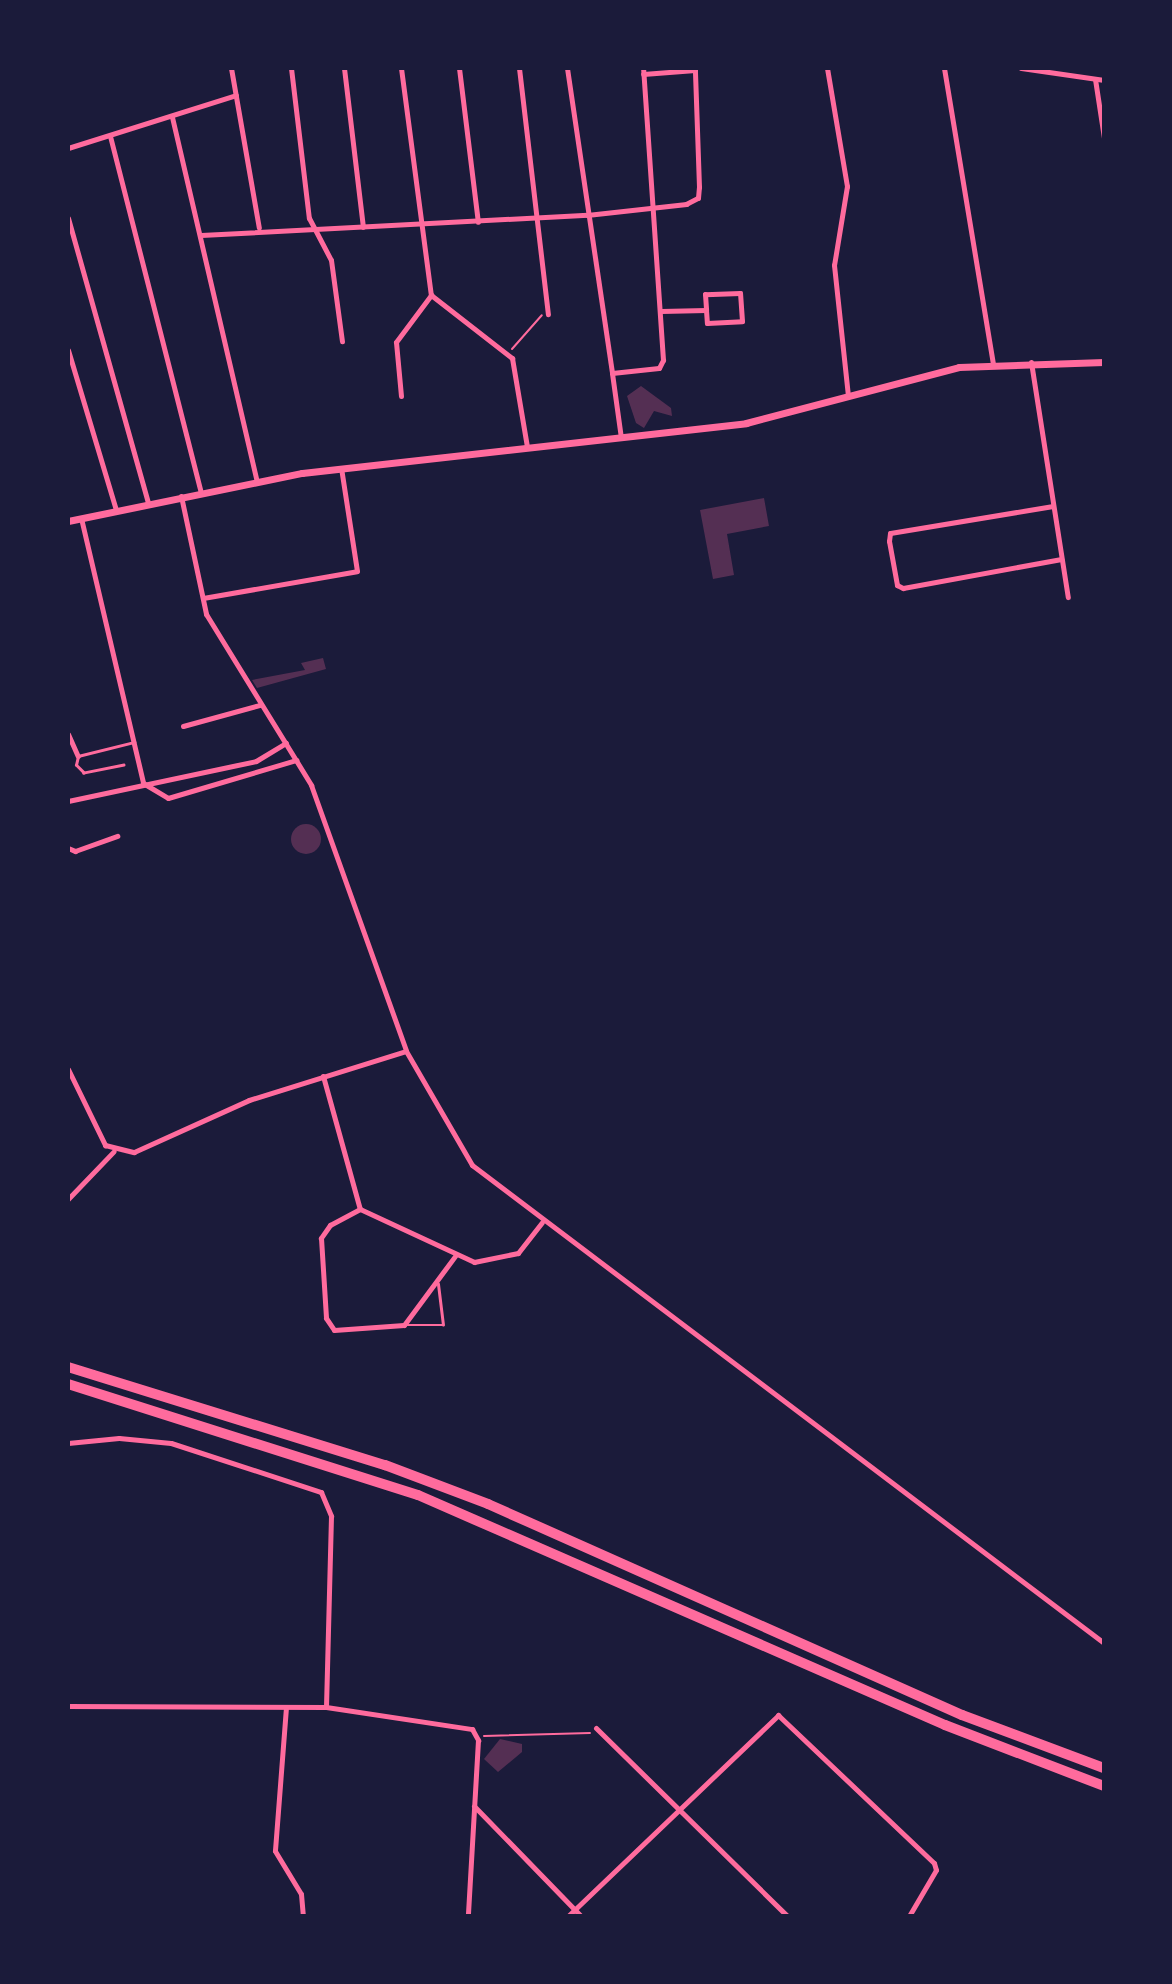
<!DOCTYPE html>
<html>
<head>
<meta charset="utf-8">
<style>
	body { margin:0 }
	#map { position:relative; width:1172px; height:1984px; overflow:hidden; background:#1b1b3a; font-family:Montserrat,sans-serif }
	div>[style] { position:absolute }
	.building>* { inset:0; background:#542f53 }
	.round { border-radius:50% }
	.path>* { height:2px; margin:-1px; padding:0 1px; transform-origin:1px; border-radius:1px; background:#ff6b9d }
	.service>* { height:2.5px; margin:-1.25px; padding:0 1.25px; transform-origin:1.25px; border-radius:1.25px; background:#ff6b9d }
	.minor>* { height:5px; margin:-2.5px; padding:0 2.5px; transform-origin:2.5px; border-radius:2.5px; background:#ff6b9d }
	.tertiary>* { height:7px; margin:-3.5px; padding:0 3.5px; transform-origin:3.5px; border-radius:3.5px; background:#ff6b9d }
	.motorway>* { height:10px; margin:-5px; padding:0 5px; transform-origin:5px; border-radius:5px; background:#ff6b9d }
	span { translate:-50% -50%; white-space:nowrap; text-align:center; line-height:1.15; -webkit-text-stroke:6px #1b1b3a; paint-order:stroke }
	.frame { position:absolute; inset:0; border:70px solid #1b1b3a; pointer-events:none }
</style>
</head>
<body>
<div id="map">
	<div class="building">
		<div style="clip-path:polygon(641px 386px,671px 408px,672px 416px,654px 411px,644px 428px,636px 423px,627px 396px)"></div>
		<div style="clip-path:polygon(764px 498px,769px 526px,727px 534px,734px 575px,713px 579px,700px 510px)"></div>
		<div style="clip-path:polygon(323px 658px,326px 669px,257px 688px,252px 680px,305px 670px,301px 663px)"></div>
		<div class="round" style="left:291px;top:824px;width:30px;height:30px"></div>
		<div style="clip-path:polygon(500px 1739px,522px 1744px,522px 1752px,498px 1772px,484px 1759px)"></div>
	</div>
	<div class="path">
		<div style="left:512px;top:349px;width:45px;rotate:-48.6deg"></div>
		<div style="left:484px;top:1736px;width:106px;rotate:-1.6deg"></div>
	</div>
	<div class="service">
		<div style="left:124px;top:765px;width:41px;rotate:168.7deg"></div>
		<div style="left:84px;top:773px;width:11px;rotate:-135deg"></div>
		<div style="left:76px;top:765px;width:9px;rotate:-77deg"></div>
		<div style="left:78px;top:756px;width:58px;rotate:-14deg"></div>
		<div style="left:404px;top:1325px;width:39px"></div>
		<div style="left:443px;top:1325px;width:41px;rotate:-97deg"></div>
	</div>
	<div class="minor">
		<div style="left:231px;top:68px;width:162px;rotate:80.1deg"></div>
		<div style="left:291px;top:68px;width:151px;rotate:83.2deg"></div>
		<div style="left:309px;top:218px;width:47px;rotate:62.4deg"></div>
		<div style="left:331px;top:260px;width:82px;rotate:82.3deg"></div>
		<div style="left:344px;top:68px;width:160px;rotate:83.2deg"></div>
		<div style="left:401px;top:68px;width:229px;rotate:82.5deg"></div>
		<div style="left:459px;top:68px;width:155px;rotate:83deg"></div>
		<div style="left:519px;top:68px;width:248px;rotate:83.3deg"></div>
		<div style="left:567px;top:68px;width:308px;rotate:81.6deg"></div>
		<div style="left:827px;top:68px;width:120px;rotate:80.4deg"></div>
		<div style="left:847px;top:186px;width:80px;rotate:99.3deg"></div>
		<div style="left:834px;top:265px;width:131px;rotate:83.9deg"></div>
		<div style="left:944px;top:68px;width:300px;rotate:80.6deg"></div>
		<div style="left:1021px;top:68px;width:84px;rotate:8.2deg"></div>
		<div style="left:1095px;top:79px;width:60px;rotate:81.3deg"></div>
		<div style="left:172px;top:117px;width:374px;rotate:76.9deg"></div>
		<div style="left:110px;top:136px;width:367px;rotate:75.7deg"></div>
		<div style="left:68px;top:148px;width:176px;rotate:-17.5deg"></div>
		<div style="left:68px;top:218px;width:296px;rotate:74.3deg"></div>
		<div style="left:201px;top:235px;width:387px;rotate:-3deg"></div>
		<div style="left:587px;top:215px;width:100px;rotate:-6.3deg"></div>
		<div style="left:686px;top:204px;width:13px;rotate:-27deg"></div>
		<div style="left:698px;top:198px;width:11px;rotate:-85deg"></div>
		<div style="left:699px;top:187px;width:117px;rotate:-92deg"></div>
		<div style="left:695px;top:70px;width:52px;rotate:175.6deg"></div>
		<div style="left:431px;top:295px;width:103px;rotate:37.9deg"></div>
		<div style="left:512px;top:358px;width:90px;rotate:80.4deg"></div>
		<div style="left:661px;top:311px;width:45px;rotate:-1.3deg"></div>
		<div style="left:706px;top:310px;width:13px;rotate:86deg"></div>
		<div style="left:707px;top:323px;width:35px;rotate:-3deg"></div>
		<div style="left:742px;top:321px;width:28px;rotate:-94deg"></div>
		<div style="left:740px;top:293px;width:35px;rotate:178deg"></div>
		<div style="left:705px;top:294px;width:16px;rotate:86deg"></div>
		<div style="left:68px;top:350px;width:167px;rotate:73.3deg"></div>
		<div style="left:1031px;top:362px;width:238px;rotate:81.1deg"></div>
		<div style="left:401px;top:396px;width:54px;rotate:-95.3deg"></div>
		<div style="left:396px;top:342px;width:59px;rotate:-53.3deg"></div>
		<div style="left:621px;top:438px;width:66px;rotate:-97.9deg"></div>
		<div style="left:612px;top:373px;width:47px;rotate:-6.1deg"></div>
		<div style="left:659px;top:368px;width:9px;rotate:-63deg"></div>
		<div style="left:663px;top:360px;width:293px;rotate:-93.9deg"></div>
		<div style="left:181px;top:496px;width:121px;rotate:78deg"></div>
		<div style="left:206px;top:614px;width:201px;rotate:58.4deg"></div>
		<div style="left:311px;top:785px;width:282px;rotate:70.3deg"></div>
		<div style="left:406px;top:1051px;width:132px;rotate:59.9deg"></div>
		<div style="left:472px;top:1165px;width:792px;rotate:37.1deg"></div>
		<div style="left:1053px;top:506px;width:165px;rotate:170.6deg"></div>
		<div style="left:890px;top:533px;width:8px;rotate:97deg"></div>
		<div style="left:889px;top:541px;width:45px;rotate:79.7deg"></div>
		<div style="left:897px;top:585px;width:7px;rotate:27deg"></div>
		<div style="left:903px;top:588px;width:161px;rotate:-10.4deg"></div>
		<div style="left:81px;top:518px;width:272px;rotate:76.8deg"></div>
		<div style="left:143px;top:783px;width:29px;rotate:31deg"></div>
		<div style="left:168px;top:798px;width:134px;rotate:-16.5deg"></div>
		<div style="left:203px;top:598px;width:156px;rotate:-9.9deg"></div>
		<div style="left:357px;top:571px;width:104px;rotate:-98.8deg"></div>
		<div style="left:183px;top:726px;width:80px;rotate:-15.3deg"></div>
		<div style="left:68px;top:734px;width:24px;rotate:66deg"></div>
		<div style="left:68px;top:801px;width:192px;rotate:-12deg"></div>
		<div style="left:256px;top:761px;width:35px;rotate:-31deg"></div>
		<div style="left:68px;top:848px;width:8px;rotate:23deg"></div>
		<div style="left:75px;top:851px;width:45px;rotate:-19.7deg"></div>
		<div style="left:68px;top:1069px;width:85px;rotate:64deg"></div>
		<div style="left:105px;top:1145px;width:30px;rotate:14deg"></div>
		<div style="left:134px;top:1152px;width:126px;rotate:-24.3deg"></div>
		<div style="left:249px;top:1100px;width:164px;rotate:-17.3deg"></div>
		<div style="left:323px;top:1076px;width:138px;rotate:74.5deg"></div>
		<div style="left:68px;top:1199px;width:66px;rotate:-46.2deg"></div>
		<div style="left:360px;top:1209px;width:34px;rotate:152deg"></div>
		<div style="left:330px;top:1225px;width:16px;rotate:125deg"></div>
		<div style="left:321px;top:1238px;width:80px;rotate:86.4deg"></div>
		<div style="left:326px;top:1318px;width:14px;rotate:56deg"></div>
		<div style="left:334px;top:1330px;width:70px;rotate:-4.1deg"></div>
		<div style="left:404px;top:1325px;width:86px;rotate:-53.5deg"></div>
		<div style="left:360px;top:1209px;width:126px;rotate:24.9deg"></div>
		<div style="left:474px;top:1262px;width:45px;rotate:-11.6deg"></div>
		<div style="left:518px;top:1253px;width:39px;rotate:-52deg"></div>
		<div style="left:68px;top:1443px;width:51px;rotate:-5.6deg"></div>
		<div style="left:119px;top:1438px;width:52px;rotate:5.5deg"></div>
		<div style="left:171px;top:1443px;width:158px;rotate:18.1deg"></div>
		<div style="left:321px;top:1492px;width:26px;rotate:67deg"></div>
		<div style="left:331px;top:1516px;width:191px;rotate:91.5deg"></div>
		<div style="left:68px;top:1706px;width:258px;rotate:0.2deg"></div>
		<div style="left:326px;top:1707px;width:148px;rotate:8.6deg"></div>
		<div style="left:472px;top:1729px;width:13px;rotate:61deg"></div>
		<div style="left:478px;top:1740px;width:176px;rotate:93.3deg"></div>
		<div style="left:286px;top:1707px;width:144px;rotate:94.4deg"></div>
		<div style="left:275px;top:1851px;width:50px;rotate:58.8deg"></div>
		<div style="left:301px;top:1894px;width:22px;rotate:85deg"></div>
		<div style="left:596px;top:1728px;width:268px;rotate:44.5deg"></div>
		<div style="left:474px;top:1806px;width:153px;rotate:45.8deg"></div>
		<div style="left:568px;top:1916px;width:291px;rotate:-43.7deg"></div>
		<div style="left:778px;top:1715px;width:215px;rotate:43.5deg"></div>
		<div style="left:934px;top:1863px;width:7px;rotate:74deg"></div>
		<div style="left:936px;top:1870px;width:53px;rotate:120.4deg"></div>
	</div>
	<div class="tertiary">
		<div style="left:68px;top:521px;width:239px;rotate:-11.6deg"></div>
		<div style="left:302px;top:473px;width:447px;rotate:-6.4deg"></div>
		<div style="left:746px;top:423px;width:220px;rotate:-14.7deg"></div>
		<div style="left:959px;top:367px;width:145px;rotate:-2deg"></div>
	</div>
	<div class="motorway">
		<div style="left:68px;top:1367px;width:332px;rotate:17.2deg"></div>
		<div style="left:385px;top:1465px;width:110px;rotate:20.7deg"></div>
		<div style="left:488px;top:1504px;width:519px;rotate:24deg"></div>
		<div style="left:962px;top:1715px;width:152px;rotate:20.5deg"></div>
		<div style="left:68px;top:1384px;width:367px;rotate:17.6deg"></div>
		<div style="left:418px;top:1495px;width:575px;rotate:23.58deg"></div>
		<div style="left:945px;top:1725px;width:170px;rotate:21deg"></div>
	</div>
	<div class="frame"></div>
</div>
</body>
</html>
